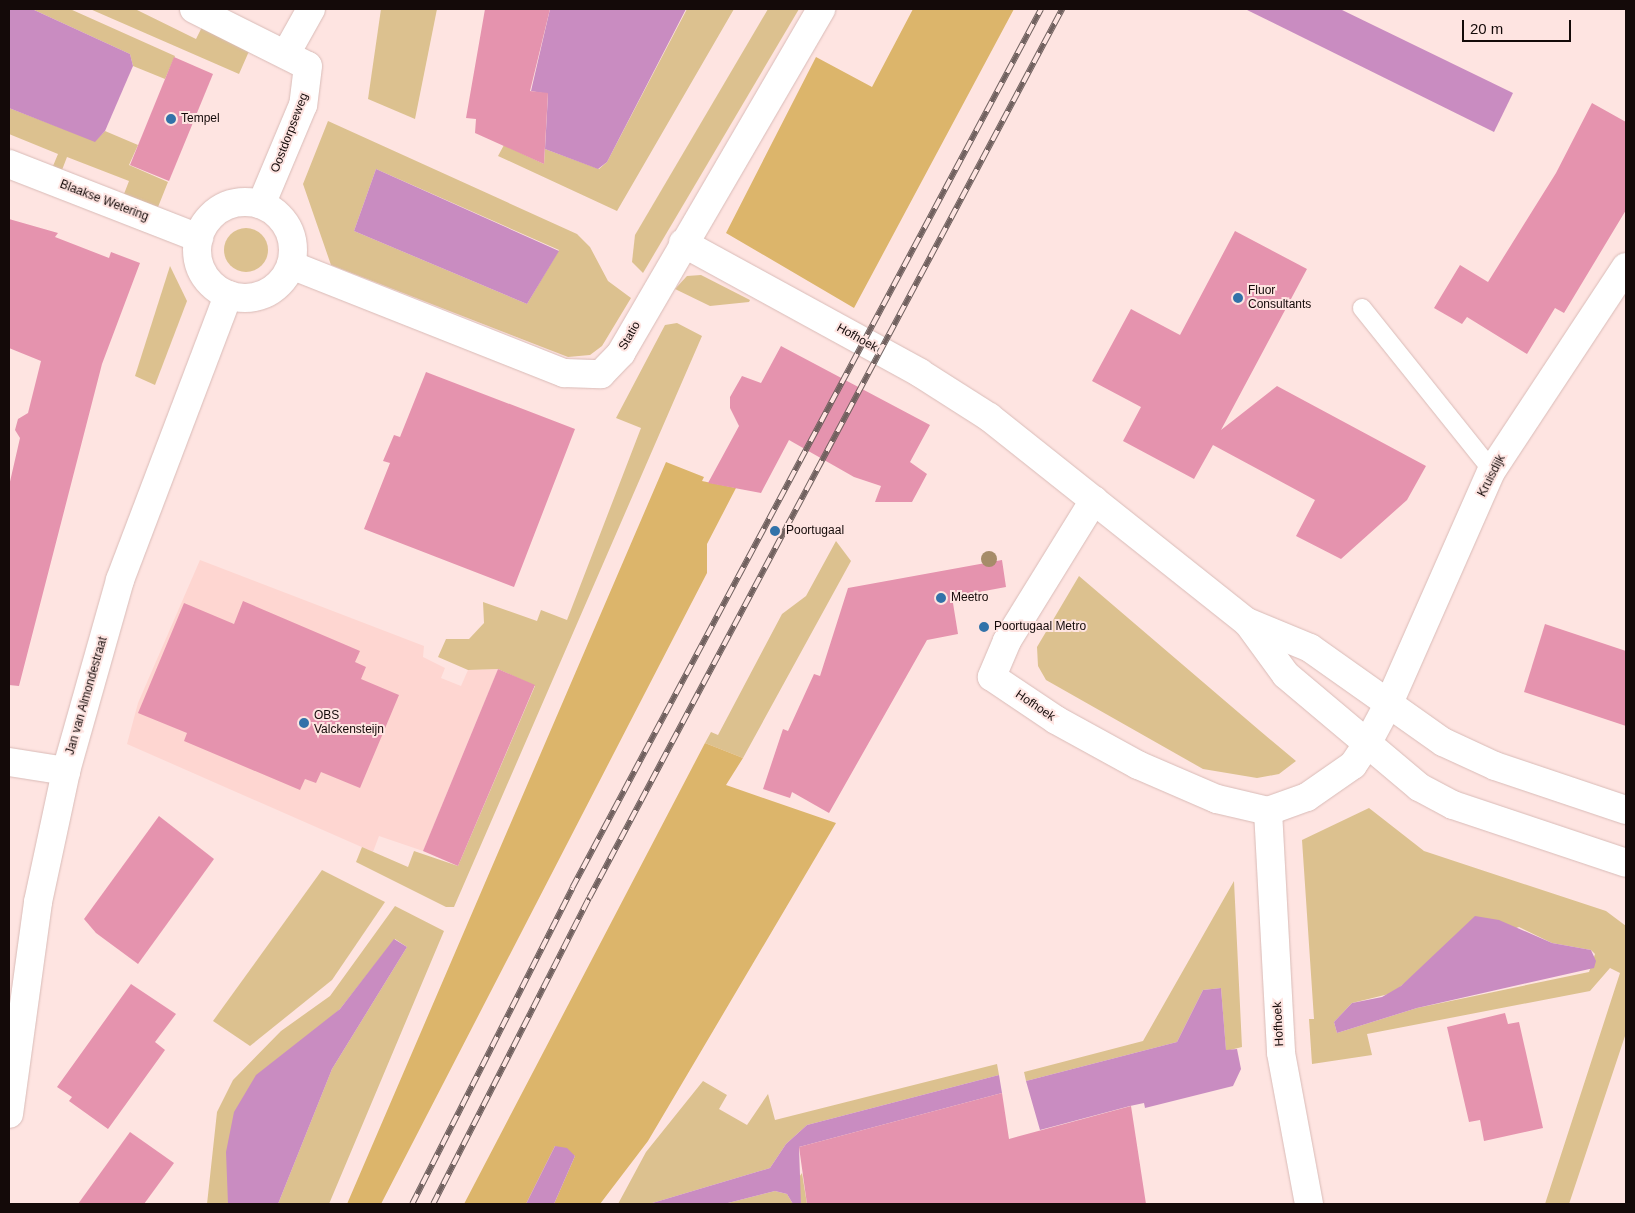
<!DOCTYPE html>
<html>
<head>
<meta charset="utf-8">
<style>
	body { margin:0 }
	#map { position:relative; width:1635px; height:1213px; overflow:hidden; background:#fee4e1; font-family:Arial,sans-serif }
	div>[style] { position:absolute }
	.built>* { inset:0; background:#fed6d1 }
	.green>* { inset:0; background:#dcc18f }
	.round { border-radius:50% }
	.forest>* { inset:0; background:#dcb56b }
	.water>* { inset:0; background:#c98cc1 }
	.building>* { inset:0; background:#e593ae }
	.roads { filter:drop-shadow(0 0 1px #d9bbb7) drop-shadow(0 0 1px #d9bbb7) }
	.lane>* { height:18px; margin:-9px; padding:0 9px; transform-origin:9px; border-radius:9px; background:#fff }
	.street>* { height:28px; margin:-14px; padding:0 14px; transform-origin:14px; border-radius:14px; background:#fff }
	.secondary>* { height:28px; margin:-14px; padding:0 14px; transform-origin:14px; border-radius:14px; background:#fff }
	.secondary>.ring { margin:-14px; padding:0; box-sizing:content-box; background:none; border:28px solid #fff; border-radius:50% }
	.rail>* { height:5.5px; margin-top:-2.75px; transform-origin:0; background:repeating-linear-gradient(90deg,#fee4e1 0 11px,#71615f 0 22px); box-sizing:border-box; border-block:1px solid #71615f }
	.trees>* { width:16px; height:16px; margin:-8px; border-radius:50%; background:#a68c69 }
	.dots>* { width:14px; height:14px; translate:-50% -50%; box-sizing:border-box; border:2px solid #fee4e1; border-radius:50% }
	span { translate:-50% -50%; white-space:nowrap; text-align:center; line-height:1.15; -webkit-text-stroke:4px #fee4e1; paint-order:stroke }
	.poi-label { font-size:12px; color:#140a09 }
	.left { translate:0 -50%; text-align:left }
	.street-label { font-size:12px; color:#140a09 }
	.frame { position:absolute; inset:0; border:10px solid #140a09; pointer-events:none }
	.scale { position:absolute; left:1462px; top:20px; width:109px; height:22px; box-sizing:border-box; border:2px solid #140a09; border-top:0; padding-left:6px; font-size:15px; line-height:18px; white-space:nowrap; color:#140a09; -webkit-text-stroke:4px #fee4e1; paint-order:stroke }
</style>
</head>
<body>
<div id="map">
	<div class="built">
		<div style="clip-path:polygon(200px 560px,424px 646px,423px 657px,445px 668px,441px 678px,461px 686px,468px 670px,498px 669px,423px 851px,379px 836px,373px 852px,127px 744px,138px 703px)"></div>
	</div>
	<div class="green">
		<div style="clip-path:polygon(32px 9px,70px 9px,175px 56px,165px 79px,133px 66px,130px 54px)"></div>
		<div style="clip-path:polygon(90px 9px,135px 9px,196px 39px,202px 27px,250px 49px,239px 74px)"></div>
		<div style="clip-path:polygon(381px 9px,437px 9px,415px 119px,368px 99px)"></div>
		<div style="clip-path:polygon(687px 9px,734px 9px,617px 211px,498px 156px,504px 145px,544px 164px,545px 149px,599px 169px,607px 162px)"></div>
		<div style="clip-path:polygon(768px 9px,799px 9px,643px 273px,632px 262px,635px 235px)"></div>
		<div style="clip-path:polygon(9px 108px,95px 141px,105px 131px,138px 145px,129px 165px,168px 182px,158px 207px,124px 194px,129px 181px,67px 157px,62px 170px,53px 166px,58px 154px,9px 134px)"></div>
		<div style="clip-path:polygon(evenodd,328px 121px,577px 234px,590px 247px,608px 281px,631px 298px,602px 346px,590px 355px,568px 357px,331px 265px,303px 184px,328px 121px,376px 169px,559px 250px,527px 304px,354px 231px,376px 169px)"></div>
		<div class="round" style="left:224px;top:228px;width:44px;height:44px"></div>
		<div style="clip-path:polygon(170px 266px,187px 301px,155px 385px,135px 376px)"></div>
		<div style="clip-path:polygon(701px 275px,750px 300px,749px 302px,710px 306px,675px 289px,687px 276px)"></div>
		<div style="clip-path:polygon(677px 323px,702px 336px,454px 907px,446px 907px,356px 862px,362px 847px,408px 867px,414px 851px,458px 866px,535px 686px,498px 669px,468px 670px,438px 657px,446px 639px,469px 639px,484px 623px,483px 602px,537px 621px,541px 610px,567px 620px,641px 428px,616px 418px,665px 325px)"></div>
		<div style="clip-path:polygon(836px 541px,851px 561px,743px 758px,705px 743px,711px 732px,718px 735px,782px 614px,806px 596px)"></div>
		<div style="clip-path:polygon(1079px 576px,1259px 730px,1296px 761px,1279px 774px,1257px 778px,1203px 769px,1046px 680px,1038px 666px,1037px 647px)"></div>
		<div style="clip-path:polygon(evenodd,1369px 808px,1424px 851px,1606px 911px,1626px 926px,1626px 1033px,1569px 1204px,1545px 1204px,1620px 973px,1610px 968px,1590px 991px,1367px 1034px,1372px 1055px,1312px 1064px,1309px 1019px,1314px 1019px,1302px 840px,1369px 808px,1519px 927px,1552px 943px,1591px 950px,1595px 954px,1589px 972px,1417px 1008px,1337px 1033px,1334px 1022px,1352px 1003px,1393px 993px,1435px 957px,1519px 927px)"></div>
		<div style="clip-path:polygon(322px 870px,385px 902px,332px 980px,250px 1046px,213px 1021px)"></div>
		<div style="clip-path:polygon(1234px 881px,1242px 1047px,1226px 1051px,1221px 988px,1203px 990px,1177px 1042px,1026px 1081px,1024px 1072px,1143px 1041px)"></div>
		<div style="clip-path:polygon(395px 906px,444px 931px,329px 1204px,278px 1204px,332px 1069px,407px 947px,395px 939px,340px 1009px,322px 1025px,228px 1188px,228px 1204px,207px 1204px,217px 1112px,233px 1080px,281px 1031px,330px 996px)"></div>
		<div style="clip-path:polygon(997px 1064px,999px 1075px,807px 1125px,786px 1144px,770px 1168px,649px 1204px,618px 1204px,646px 1152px,703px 1081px,727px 1095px,719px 1109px,747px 1125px,768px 1094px,775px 1120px)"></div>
		<div style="clip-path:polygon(802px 1173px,807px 1204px,801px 1204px,797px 1180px)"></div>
		<div style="clip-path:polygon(775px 1191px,787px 1194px,793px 1204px,724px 1204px)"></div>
	</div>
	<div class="forest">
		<div style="clip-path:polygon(913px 9px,1014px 9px,854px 308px,726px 233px,816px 57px,872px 87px)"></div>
		<div style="clip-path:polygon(666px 462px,704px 477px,702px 481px,736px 488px,707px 544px,707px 573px,381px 1204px,347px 1204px)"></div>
		<div style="clip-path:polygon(705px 743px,743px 758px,726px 785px,836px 823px,648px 1141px,600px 1204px,554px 1204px,575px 1156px,555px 1146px,526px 1204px,464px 1204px)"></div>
	</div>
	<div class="water">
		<div style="clip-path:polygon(9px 9px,32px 9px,130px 54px,133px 66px,105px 131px,95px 142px,9px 108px)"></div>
		<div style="clip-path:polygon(550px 9px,686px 9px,607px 162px,598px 169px,545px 149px,548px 94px,531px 91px)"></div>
		<div style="clip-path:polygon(1245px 9px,1340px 9px,1513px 93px,1494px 132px)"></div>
		<div style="clip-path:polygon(376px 169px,559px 251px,527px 304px,354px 231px)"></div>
		<div style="clip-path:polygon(1475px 916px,1499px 920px,1552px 943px,1591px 950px,1596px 961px,1594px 968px,1417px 1008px,1337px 1033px,1334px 1022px,1352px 1003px,1382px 997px,1401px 986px)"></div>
		<div style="clip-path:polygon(394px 939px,407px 947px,332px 1069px,278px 1204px,228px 1204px,226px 1152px,234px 1112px,256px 1075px,340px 1009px)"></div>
		<div style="clip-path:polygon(1221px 988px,1226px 1050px,1237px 1049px,1241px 1069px,1233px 1086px,1145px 1108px,1144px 1103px,1130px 1106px,1040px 1130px,1026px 1081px,1177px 1042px,1203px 990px)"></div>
		<div style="clip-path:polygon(999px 1075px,1002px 1093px,799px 1147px,801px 1204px,793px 1204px,787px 1194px,775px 1191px,724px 1204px,649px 1204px,770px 1168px,786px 1144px,807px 1125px)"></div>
		<div style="clip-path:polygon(555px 1146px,567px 1148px,575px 1156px,554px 1204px,526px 1204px)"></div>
	</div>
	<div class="building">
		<div style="clip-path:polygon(485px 9px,550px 9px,530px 91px,548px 93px,544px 164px,475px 133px,476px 119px,466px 118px)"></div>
		<div style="clip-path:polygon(174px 57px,213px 74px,169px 181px,130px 165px)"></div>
		<div style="clip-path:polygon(1592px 103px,1626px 122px,1626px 210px,1564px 313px,1555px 308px,1527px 354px,1467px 317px,1462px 324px,1434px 308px,1460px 265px,1488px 282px,1556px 173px)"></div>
		<div style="clip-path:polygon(9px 219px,58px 233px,55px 237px,109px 258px,111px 252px,140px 263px,102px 364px,19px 686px,9px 685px,9px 486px,20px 438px,15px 430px,18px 419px,28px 413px,41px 361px,9px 348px)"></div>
		<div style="clip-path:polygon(1235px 231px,1307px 269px,1221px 430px,1277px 386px,1426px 466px,1407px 500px,1341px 559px,1296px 536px,1315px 500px,1213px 445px,1194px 479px,1123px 441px,1141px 407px,1092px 381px,1131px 309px,1180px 335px)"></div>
		<div style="clip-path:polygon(781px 346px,930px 425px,910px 462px,927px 474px,912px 502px,875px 502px,881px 486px,854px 477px,789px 440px,761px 493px,708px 483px,739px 426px,730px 408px,730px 397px,742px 376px,761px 383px)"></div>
		<div style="clip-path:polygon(426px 372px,575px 429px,514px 587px,364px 529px,390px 463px,383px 461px,394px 435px,400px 437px)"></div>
		<div style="clip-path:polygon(1002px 560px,1006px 587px,952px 597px,958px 634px,927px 640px,829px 813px,792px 792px,790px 798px,763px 789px,783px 729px,788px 731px,814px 674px,820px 676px,848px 588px)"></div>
		<div style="clip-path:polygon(243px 601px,360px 651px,355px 662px,366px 667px,361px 679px,399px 695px,360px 788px,321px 772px,316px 783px,305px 779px,300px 790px,184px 741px,187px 733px,138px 713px,184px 603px,234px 624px)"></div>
		<div style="clip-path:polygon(1545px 624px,1626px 651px,1626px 726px,1524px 692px)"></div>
		<div style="clip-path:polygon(498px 669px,535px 685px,458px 866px,423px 851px)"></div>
		<div style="clip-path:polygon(159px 816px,214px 859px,138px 964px,96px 933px,84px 919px)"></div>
		<div style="clip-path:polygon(131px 984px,176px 1014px,155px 1042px,165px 1050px,108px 1129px,69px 1101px,72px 1097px,57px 1087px)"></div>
		<div style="clip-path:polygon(1505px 1013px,1508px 1024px,1519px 1022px,1543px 1128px,1484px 1141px,1480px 1120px,1469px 1122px,1447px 1027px)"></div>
		<div style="clip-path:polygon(1002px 1093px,1009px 1139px,1131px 1106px,1146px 1204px,807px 1204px,799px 1147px)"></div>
		<div style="clip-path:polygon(130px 1132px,174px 1163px,144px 1204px,78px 1204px)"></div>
	</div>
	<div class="roads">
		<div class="lane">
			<div style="left:1362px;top:308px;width:208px;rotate:51.3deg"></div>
		</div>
		<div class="street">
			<div style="left:194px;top:9px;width:127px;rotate:26.6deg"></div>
			<div style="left:308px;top:66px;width:39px;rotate:97deg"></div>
			<div style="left:303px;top:105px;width:108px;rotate:112.8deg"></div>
			<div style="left:287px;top:52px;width:49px;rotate:-60.8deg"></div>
			<div style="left:9px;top:164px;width:204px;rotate:21.3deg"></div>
			<div style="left:1094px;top:500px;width:166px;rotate:121.7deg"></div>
			<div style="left:1007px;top:641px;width:39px;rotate:113deg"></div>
			<div style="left:992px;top:677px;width:77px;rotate:33.9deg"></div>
			<div style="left:1056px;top:720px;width:94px;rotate:28.8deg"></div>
			<div style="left:1138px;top:765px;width:86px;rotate:23.3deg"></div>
			<div style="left:1217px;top:799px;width:52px;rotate:13.2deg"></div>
			<div style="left:1268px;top:811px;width:41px;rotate:-19.7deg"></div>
			<div style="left:1307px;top:797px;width:56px;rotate:-34.8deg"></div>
			<div style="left:1353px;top:765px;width:25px;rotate:-56deg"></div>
			<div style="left:1389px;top:703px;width:255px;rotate:-66.2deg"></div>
			<div style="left:1492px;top:470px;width:243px;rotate:-56.6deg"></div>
			<div style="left:9px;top:762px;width:58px;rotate:9deg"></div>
			<div style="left:1268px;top:811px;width:242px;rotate:86.9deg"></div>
			<div style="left:1281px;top:1053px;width:154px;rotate:79.5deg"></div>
		</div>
		<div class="secondary">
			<div class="ring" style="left:197px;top:202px;width:68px;height:68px"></div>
			<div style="left:683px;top:243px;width:270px;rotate:28.7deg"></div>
			<div style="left:920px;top:373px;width:82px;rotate:32.5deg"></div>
			<div style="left:989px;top:417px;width:330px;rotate:38.5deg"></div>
			<div style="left:1247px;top:622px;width:68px;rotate:22.4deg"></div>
			<div style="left:1310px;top:648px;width:163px;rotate:35.3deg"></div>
			<div style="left:1443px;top:742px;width:57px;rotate:24.8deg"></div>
			<div style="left:1495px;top:766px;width:138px;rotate:18.6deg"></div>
			<div style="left:291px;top:265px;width:294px;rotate:21.6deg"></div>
			<div style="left:564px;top:373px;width:37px;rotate:2deg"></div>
			<div style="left:601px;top:374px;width:29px;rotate:-46deg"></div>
			<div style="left:621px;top:353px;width:398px;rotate:-59.8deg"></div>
			<div style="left:1248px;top:623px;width:64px;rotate:53.8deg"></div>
			<div style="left:1286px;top:675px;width:174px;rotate:40.1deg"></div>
			<div style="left:1419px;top:787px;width:38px;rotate:28deg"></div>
			<div style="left:1453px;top:805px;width:182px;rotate:18.5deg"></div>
			<div style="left:1367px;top:744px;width:47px;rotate:-61.8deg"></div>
			<div style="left:9px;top:1114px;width:214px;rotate:-82.2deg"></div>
			<div style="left:38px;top:902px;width:134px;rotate:-77.9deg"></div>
			<div style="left:66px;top:771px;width:198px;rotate:-74.2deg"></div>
			<div style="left:120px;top:580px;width:305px;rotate:-69.2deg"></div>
		</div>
	</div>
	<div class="rail">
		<div style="left:412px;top:1204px;width:354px;rotate:-63.1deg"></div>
		<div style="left:572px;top:888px;width:996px;rotate:-61.92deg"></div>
		<div style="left:433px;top:1204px;width:343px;rotate:-63deg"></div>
		<div style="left:589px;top:898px;width:1007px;rotate:-61.98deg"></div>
	</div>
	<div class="trees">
		<div style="left:989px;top:559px"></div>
	</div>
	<div class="dots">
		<div style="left:171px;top:119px;background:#3272a9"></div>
		<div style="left:1238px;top:298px;background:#3272a9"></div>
		<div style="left:775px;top:531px;background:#3272a9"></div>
		<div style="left:941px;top:598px;background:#3272a9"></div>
		<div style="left:984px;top:627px;background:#3272a9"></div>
		<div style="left:304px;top:723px;background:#3272a9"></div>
	</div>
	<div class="poi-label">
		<span class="left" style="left:181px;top:119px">Tempel</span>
		<span class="left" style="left:1248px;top:298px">Fluor<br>Consultants</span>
		<span class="left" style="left:786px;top:531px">Poortugaal</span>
		<span class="left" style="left:951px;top:598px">Meetro</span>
		<span class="left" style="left:994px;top:627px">Poortugaal Metro</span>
		<span class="left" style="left:314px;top:723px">OBS<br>Valckensteijn</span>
	</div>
	<div class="street-label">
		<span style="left:290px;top:133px;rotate:-69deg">Oostdorpseweg</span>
		<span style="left:104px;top:201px;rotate:21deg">Blaakse Wetering</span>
		<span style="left:630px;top:336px;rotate:-60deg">Statio</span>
		<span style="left:857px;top:338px;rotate:29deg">Hofhoek</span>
		<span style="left:1492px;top:476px;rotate:-63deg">Kruisdijk</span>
		<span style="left:87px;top:696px;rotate:-74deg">Jan van Almondestraat</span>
		<span style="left:1035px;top:706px;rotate:34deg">Hofhoek</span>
		<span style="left:1279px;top:1024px;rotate:-93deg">Hofhoek</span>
	</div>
	<div class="frame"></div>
	<div class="scale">20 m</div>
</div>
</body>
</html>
